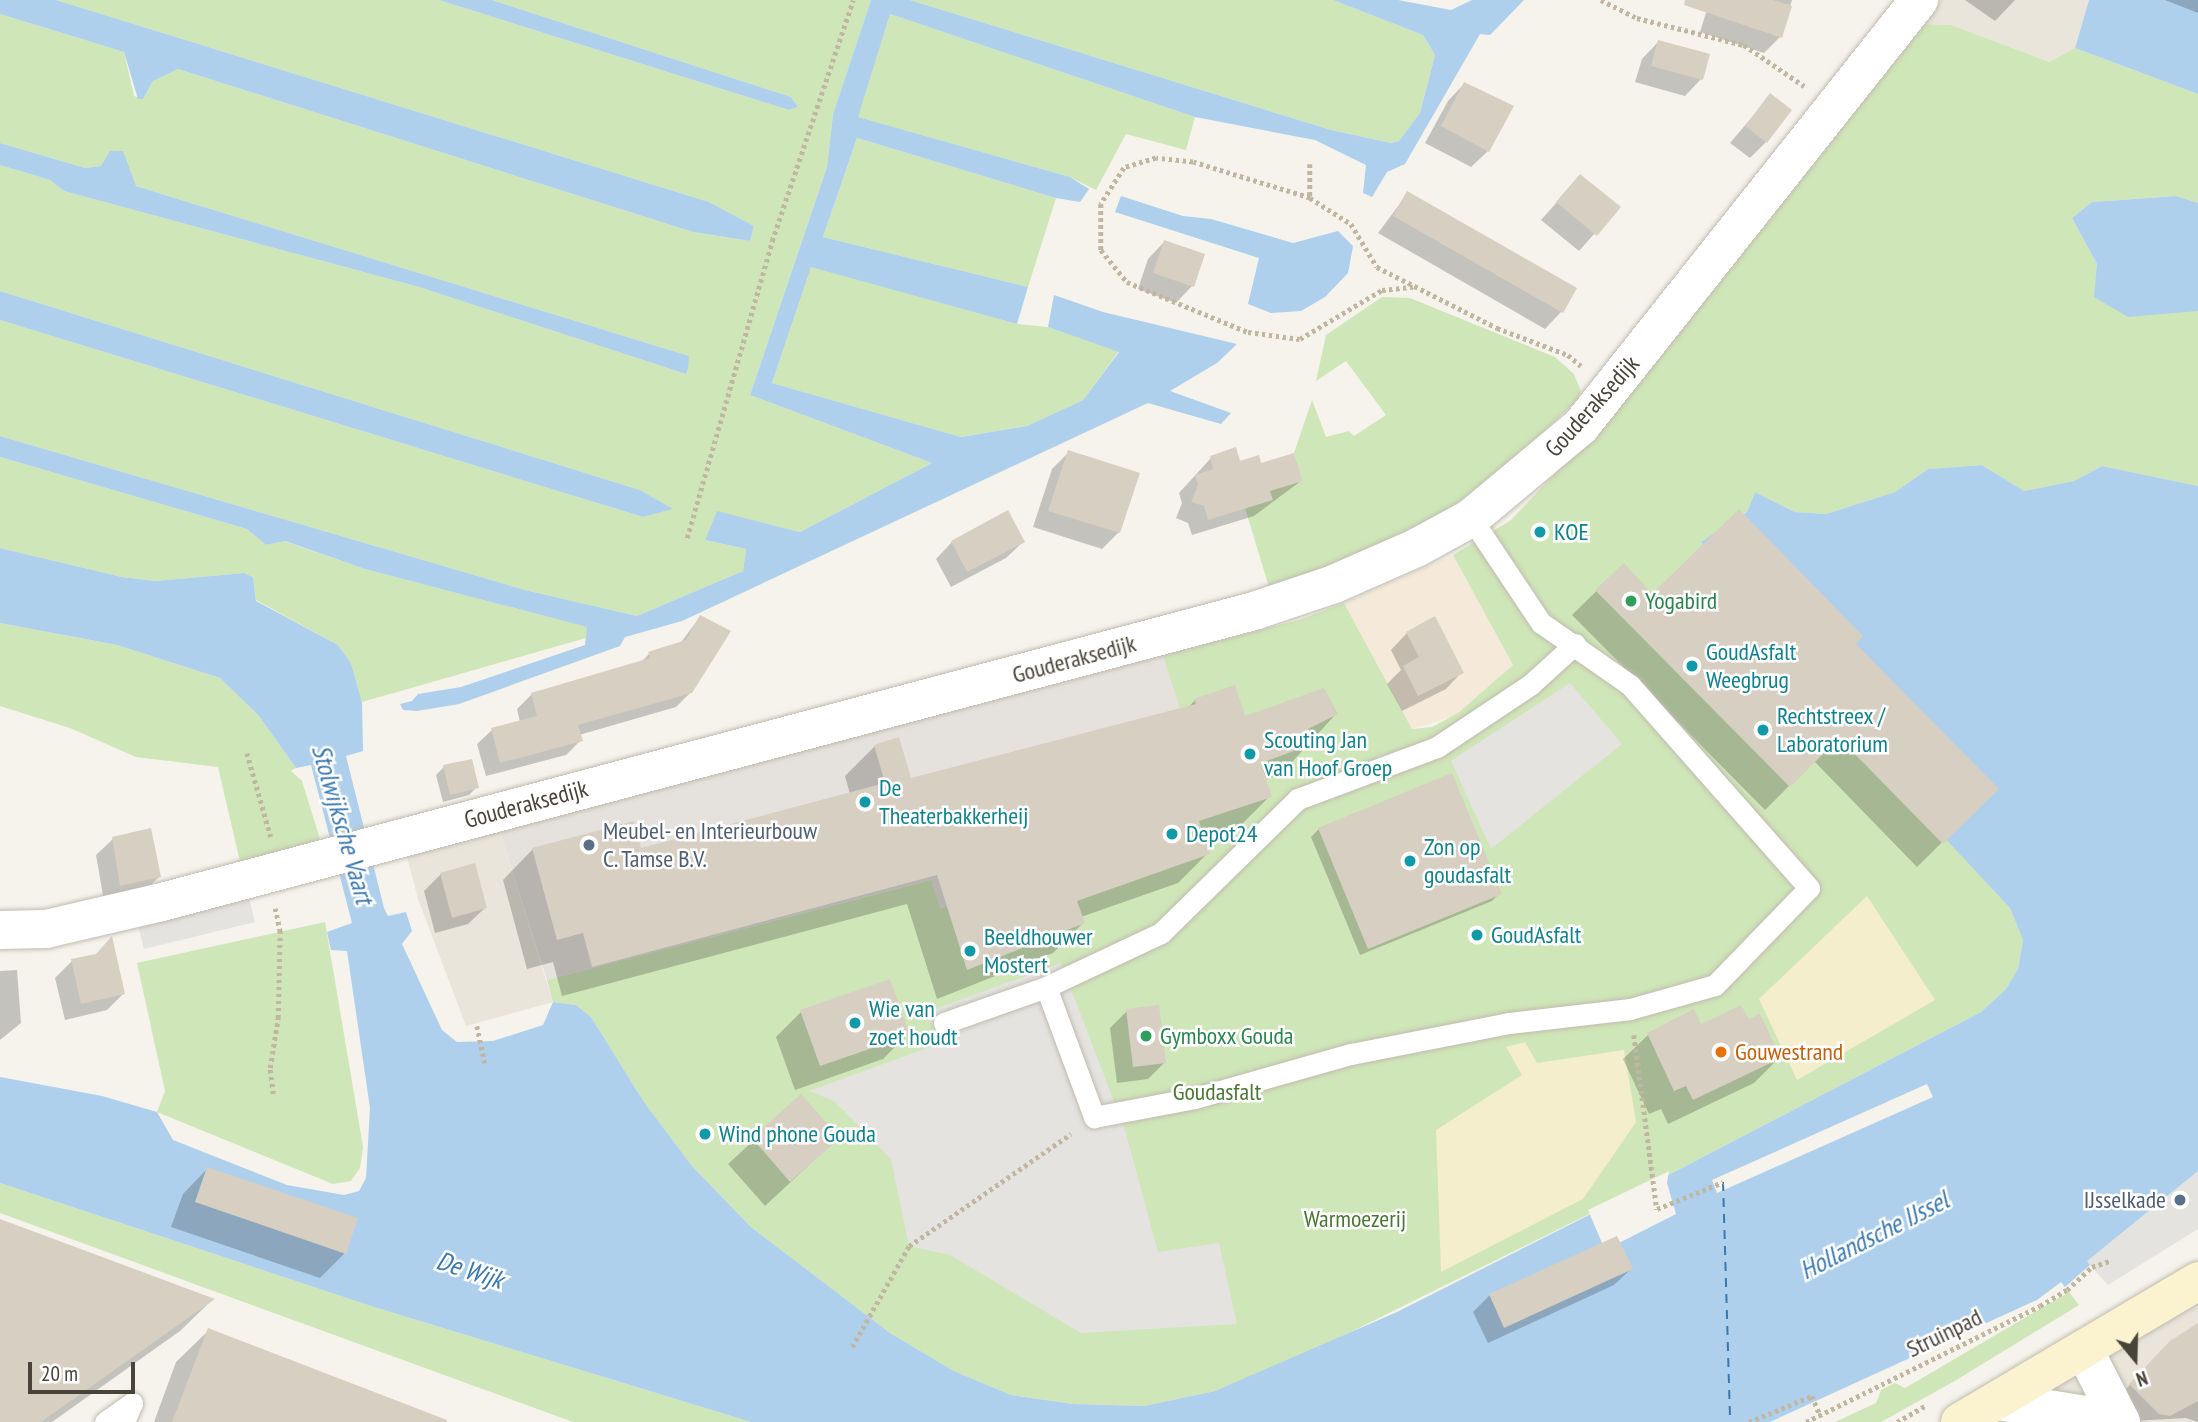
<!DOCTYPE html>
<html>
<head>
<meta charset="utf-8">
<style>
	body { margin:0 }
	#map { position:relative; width:2198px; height:1422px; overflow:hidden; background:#f5f3ec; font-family:"PT Sans Narrow",sans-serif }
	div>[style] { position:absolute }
	.residential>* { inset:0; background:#e9e5db }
	.commercial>* { inset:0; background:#f5eada }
	.industrial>* { inset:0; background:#e5e2dd }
	.green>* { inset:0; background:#cfe6b8 }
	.sand>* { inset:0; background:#f5eecc }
	.parking>* { inset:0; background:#e4e3e0 }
	.water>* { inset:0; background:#aed0ed }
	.pier>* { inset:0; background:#f5f3ec }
	.shadow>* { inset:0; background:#0003 }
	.ferry>* { height:2px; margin-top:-1px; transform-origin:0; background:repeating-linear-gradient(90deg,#3978b0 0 9px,transparent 0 16px) }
	.building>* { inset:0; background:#d6cfc2 }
	.path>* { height:4.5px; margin-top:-2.25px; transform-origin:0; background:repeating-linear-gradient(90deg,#c1b7a1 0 3.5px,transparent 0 7px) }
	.roads { filter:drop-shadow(0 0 2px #c0bbaf) drop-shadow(0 0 2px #c0bbaf) }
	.lane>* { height:21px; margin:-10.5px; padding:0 10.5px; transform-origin:10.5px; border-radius:10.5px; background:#fff }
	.street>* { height:38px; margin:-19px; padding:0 19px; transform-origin:19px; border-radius:19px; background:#fff }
	.secondary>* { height:38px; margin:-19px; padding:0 19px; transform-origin:19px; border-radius:19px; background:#fbf3d0 }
	.dots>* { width:19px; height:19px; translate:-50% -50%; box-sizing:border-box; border:4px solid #fff; border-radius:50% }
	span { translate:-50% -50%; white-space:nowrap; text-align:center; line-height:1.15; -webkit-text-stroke:5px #fff; paint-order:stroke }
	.street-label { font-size:24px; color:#49443a }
	.culture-label { font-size:24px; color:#0d838f }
	.left { translate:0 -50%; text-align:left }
	.leisure-label { font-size:24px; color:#27864d }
	.service-label { font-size:24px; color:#4e5e75 }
	.right { translate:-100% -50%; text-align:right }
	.food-label { font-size:24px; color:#c56008 }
	.park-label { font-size:24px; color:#487830 }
	.water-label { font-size:26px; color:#3978b0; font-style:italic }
	.north { position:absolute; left:2100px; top:1324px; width:70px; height:70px; -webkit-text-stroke:5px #fff; paint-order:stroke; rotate:161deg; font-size:19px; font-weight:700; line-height:28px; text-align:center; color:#49443a }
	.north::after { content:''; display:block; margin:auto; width:24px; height:32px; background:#49443a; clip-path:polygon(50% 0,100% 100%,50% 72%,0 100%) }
	.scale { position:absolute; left:28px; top:1362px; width:107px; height:32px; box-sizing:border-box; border:4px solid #49443a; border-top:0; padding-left:9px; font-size:21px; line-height:24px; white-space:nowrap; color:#49443a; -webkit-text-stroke:5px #fff; paint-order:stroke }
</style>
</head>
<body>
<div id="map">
	<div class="residential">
		<div style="clip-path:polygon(1941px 0,2089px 0,2075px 48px,2049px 62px,1951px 25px,1925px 24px)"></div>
		<div style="clip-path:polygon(499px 829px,553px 1002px,466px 1026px,418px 899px,406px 853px)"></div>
		<div style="clip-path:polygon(2198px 1282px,2198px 1422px,1943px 1422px)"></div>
	</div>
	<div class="commercial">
		<div style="clip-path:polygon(1453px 555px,1513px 665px,1458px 715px,1412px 729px,1344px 603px)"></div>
	</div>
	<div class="industrial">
		<div style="clip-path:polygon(1163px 655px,1181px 709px,1047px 876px,939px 908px,930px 880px,547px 980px,499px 829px)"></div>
	</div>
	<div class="green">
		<div style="clip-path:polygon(56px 0,439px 0,789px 110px,798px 107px,791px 97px,492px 0,871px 0,833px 114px,827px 167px,750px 395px,932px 463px,800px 532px,717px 512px,705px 540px,746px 549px,743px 571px,637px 616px,525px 590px,0 436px,0 320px,643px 517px,672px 509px,640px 490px,0 291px,0 165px,50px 180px,64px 191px,419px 287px,686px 374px,689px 356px,136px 186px,101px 166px,85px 168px,0 143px,0 14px,124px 52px,134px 96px,143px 99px,153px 81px,178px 69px,693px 232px,750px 241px,754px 226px,709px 202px)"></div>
		<div style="clip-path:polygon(910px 0,1333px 0,1423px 35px,1435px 55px,1420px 113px,1399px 141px,1391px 143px,1331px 130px)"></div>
		<div style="clip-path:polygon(890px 14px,1195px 117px,1186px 150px,1126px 134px,1096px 190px,1070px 177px,857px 117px)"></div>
		<div style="clip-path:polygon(1925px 24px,1951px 25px,2049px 62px,2075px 48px,2198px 94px,2198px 203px,2176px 196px,2092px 202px,2072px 218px,2097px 264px,2169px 311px,2198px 311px,2198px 486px,2102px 466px,2074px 481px,2024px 491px,1982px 465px,1928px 469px,1895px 492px,1826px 514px,1795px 512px,1755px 492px,1747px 512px,1721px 526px,1758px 599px,1948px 840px,2010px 908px,2023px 940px,2018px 969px,2006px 989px,1981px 1012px,1680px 1169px,1296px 1359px,1215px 1391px,1144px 1406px,1074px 1404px,1011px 1395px,954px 1371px,890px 1333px,751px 1227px,692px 1166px,644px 1102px,591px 1017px,576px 1005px,553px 1002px,547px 980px,931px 880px,940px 908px,1047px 876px,1210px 804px,1163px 655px,1299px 620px,1344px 603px,1412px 729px,1432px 727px,1458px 713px,1513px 665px,1453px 555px,1511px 520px,1639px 384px)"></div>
		<div style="clip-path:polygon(857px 138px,1056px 198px,1028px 287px,823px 237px)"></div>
		<div style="clip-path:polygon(811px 266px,1017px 324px,1048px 327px,1119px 351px,1083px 400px,1027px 426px,961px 437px,772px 383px)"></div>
		<div style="clip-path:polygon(1382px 297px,1410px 298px,1555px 357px,1574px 374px,1581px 391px,1578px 399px,1505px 469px,1440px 515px,1324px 569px,1269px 587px,1245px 508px,1268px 486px,1303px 481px,1294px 453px,1312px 400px,1326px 437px,1349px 431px,1354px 436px,1386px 415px,1346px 361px,1316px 381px,1326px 335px)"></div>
		<div style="clip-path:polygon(0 457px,247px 529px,266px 545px,284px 541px,365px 569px,588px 627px,586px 638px,362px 702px,351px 663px,338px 645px,256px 600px,253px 577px,244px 573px,156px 581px,122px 577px,0 548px)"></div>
		<div style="clip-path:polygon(0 623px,117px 645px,220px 678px,259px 716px,296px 768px,291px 771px,302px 781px,320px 839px,241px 866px,218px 767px,136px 757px,70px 728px,0 706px)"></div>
		<div style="clip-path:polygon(325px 922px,363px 1147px,360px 1168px,351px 1181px,333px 1184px,157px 1112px,165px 1091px,137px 963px)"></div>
		<div style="clip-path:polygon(0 1183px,371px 1306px,751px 1422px,573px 1422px,0 1213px)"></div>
		<div style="clip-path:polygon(2069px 1292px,2079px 1305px,1953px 1382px,1881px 1422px,1835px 1422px,1876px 1403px,1881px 1390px,1895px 1383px,1905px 1388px)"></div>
	</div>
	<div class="sand">
		<div style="clip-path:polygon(1867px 896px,1935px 1000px,1797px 1080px,1759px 999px)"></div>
		<div style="clip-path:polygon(1525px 1042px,1537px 1063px,1624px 1050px,1636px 1122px,1583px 1199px,1441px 1272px,1436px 1130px,1522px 1075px,1506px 1047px)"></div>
	</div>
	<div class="parking">
		<div style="clip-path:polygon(1570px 683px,1622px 744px,1491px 849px,1451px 761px)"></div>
		<div style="clip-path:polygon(249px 898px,255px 922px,144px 949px,138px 926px)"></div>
		<div style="clip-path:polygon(1061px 963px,1125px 1130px,1158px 1252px,1219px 1243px,1237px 1324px,1081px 1333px,950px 1255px,909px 1246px,891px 1159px,834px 1101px,809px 1091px,938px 1044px,927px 1012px)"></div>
		<div style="clip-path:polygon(2198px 1171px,2198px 1229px,2108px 1285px,2086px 1261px)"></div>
	</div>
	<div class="water">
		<div style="clip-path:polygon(0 0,56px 0,709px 202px,754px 226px,750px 241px,693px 232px,178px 69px,153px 81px,143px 99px,138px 99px,124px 52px,0 14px)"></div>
		<div style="clip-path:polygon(439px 0,492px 0,791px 97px,798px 107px,789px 110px)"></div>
		<div style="clip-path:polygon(871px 0,910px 0,1331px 130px,1391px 143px,1399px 141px,1420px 113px,1435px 55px,1423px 35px,1333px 0,1398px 0,1451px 10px,1472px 0,1524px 0,1490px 35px,1480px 34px,1405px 164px,1387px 172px,1372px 197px,1363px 193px,1366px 165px,1315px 140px,1195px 117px,890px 14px,858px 117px,1070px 177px,1089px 189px,1080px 202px,1056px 198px,857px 138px,823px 237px,1028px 287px,1017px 324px,811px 267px,772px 383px,961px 437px,1027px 426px,1083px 400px,1119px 352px,1048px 327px,1054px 295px,1103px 312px,1237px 344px,1217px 363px,1170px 391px,1231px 413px,1221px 424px,1148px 403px,682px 621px,625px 637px,620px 646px,459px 704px,417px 711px,403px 710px,400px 704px,412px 701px,418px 694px,461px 687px,585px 645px,587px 627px,365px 569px,285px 541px,266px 545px,247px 529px,0 457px,0 436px,525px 590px,637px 616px,743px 571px,746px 549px,705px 540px,717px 511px,800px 532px,932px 463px,750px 395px,827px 167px,833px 114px)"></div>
		<div style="clip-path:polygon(2089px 0,2198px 0,2198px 94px,2075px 48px)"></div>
		<div style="clip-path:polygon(0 143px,85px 168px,101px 166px,110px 151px,123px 151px,136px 186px,689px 356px,688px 368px,686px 374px,419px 287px,64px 191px,50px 180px,0 165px)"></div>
		<div style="clip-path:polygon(1121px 196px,1183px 216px,1211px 219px,1293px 243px,1338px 231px,1353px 246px,1348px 273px,1325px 297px,1301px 311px,1271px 313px,1248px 304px,1259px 258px,1115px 212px)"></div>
		<div style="clip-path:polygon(2176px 196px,2198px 203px,2198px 311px,2128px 317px,2094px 297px,2097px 264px,2072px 218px,2092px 202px)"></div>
		<div style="clip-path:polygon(0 291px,640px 490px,673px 509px,643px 517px,0 320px)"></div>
		<div style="clip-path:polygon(1982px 465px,2024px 491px,2074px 481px,2102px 466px,2198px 486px,2198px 1171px,2087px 1261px,2090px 1265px,2065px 1287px,2061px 1282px,2037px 1300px,1770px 1422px,751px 1422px,371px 1306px,0 1183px,0 1077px,102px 1096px,157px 1112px,173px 1140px,287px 1185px,344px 1195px,359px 1191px,366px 1178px,370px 1108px,347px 951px,331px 950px,327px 932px,352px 923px,311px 765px,296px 768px,259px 716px,220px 678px,117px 645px,0 623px,0 548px,122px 577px,156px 581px,244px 573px,253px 577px,256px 601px,338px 645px,351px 663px,362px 702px,363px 751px,346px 756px,384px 908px,388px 916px,406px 912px,412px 931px,402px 944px,442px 1030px,457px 1042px,493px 1041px,543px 1025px,553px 1002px,576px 1005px,591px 1017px,644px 1102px,692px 1166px,751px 1227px,890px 1333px,954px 1371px,1011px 1395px,1074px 1404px,1144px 1406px,1215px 1391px,1397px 1312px,1680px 1169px,1981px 1012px,2006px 989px,2018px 969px,2023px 940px,2010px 908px,1775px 656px,1758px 599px,1701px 542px,1747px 512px,1755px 492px,1795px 512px,1826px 514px,1895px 492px,1928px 469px)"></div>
	</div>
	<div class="pier">
		<div style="clip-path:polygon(1927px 1084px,1933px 1097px,1717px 1193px,1712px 1180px)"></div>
		<div style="clip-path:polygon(1669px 1171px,1667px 1183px,1676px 1214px,1605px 1250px,1588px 1210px)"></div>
	</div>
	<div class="shadow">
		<div style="clip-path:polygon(1710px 0,1792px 0,1780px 37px,1764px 53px,1700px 32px)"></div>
		<div style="clip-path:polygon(1965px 0,2015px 0,1995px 21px)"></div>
		<div style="clip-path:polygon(2165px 0,2198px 0,2198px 13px)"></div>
		<div style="clip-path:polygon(1658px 42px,1701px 79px,1685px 96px,1635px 82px,1642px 59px)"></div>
		<div style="clip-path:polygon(1464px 84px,1488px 151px,1471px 167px,1425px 143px,1448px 101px)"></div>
		<div style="clip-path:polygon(1770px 96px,1766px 142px,1750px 158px,1730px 143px)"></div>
		<div style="clip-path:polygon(1580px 176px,1618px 207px,1579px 251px,1541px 220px)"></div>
		<div style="clip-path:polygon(1408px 193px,1575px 288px,1561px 312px,1545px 329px,1378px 233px)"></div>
		<div style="clip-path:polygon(1164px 242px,1203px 255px,1192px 286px,1176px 303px,1138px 289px,1148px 259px)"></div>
		<div style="clip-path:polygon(1069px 452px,1119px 532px,1102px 549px,1033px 527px,1052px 469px)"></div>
		<div style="clip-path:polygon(1211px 458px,1260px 465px,1301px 481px,1254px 516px,1192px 535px,1188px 523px,1176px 518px,1182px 503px,1179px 493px)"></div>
		<div style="clip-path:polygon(952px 542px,1023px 542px,1006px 558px,951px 587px,936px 559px)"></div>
		<div style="clip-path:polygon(1623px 565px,1652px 596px,1853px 644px,1996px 789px,1917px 867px,1814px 761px,1765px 810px,1572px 615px)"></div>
		<div style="clip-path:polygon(700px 617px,691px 692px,676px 707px,579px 735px,581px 740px,566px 755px,486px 776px,477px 744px,492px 730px,520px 722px,517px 709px,532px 694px,640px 663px,649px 654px,679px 645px)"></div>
		<div style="clip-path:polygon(1407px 633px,1462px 672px,1446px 689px,1402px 711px,1387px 684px,1401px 670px,1391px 650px)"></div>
		<div style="clip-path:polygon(1195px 700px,1244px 718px,1336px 714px,1281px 774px,1265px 780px,1270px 796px,1240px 826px,1203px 839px,1208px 853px,1178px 883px,1081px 917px,1083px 923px,1053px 953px,937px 999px,907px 904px,562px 996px,553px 962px,527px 969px,503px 880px,533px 849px,640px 850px,850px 794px,845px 776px,875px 746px,910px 780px,1187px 709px)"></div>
		<div style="clip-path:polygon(444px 767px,477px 787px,469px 795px,443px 802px,436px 775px)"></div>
		<div style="clip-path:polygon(1319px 829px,1500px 893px,1492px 901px,1360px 955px,1311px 837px)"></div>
		<div style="clip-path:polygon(113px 839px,160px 876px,143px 893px,104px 901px,96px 855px)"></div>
		<div style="clip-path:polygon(441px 874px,485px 908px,468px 924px,435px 933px,424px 891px)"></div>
		<div style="clip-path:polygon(95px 956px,123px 994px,107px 1010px,65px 1020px,55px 978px,72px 961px)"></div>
		<div style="clip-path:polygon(17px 970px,21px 1023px,0 1040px,0 971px)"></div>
		<div style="clip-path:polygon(1127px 1011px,1165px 1062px,1148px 1079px,1117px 1083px,1110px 1028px)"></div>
		<div style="clip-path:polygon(801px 1012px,908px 1034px,883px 1059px,795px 1090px,776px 1037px)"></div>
		<div style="clip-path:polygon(1693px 1012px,1700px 1026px,1748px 1022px,1779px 1058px,1754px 1083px,1668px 1124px,1661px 1109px,1649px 1114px,1623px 1059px,1648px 1035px)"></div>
		<div style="clip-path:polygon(801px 1097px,838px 1138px,765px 1206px,728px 1164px)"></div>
		<div style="clip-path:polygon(207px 1169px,345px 1253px,320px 1278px,171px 1227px,183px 1194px)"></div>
		<div style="clip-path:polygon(0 1221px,212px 1300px,180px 1331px,52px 1422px,0 1422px)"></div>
		<div style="clip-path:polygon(1631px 1269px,1614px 1285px,1488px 1343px,1473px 1312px,1490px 1295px)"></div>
		<div style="clip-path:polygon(2198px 1325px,2198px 1422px,2186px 1418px,2114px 1422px,2104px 1411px,2171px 1343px)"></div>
		<div style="clip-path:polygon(209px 1330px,448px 1422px,154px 1422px,176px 1362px)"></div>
	</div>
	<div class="ferry">
		<div style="left:1723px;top:1182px;width:240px;rotate:88.3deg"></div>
	</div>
	<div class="building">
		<div style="clip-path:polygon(1685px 0,1773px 0,1792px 6px,1782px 38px,1684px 5px)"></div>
		<div style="clip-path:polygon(1658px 40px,1710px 54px,1703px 80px,1651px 66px)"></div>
		<div style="clip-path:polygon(1464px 82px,1514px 106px,1489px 152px,1441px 126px)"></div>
		<div style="clip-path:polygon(1770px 93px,1792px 110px,1767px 143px,1745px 126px)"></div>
		<div style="clip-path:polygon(1580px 174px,1621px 207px,1597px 236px,1556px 202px)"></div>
		<div style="clip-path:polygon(1407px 191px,1577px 288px,1563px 313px,1393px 216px)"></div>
		<div style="clip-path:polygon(1164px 240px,1205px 254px,1194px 287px,1153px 273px)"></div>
		<div style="clip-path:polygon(1236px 447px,1240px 461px,1259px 455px,1261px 463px,1294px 453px,1303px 481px,1270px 491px,1273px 500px,1208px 520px,1204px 506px,1191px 502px,1198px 485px,1195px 475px,1213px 469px,1210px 456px)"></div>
		<div style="clip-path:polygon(1068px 450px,1140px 473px,1120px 533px,1048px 511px)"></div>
		<div style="clip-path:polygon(1739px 509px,1863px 636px,1856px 644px,1999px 789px,1943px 844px,1839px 738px,1790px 787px,1595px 590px,1624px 563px,1652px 594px)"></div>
		<div style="clip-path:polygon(1008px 510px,1025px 542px,967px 572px,951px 541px)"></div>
		<div style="clip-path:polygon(700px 615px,731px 631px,692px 693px,578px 725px,583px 741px,500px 763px,491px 728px,537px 716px,531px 693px,650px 658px,648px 652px,686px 640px)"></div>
		<div style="clip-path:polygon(1435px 616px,1464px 673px,1418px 696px,1403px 666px,1419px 657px,1406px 632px)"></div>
		<div style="clip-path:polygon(1235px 685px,1245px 716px,1324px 688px,1338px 714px,1308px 729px,1313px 744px,1261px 763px,1272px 797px,1199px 821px,1210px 854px,1077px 901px,1085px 923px,967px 970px,937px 875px,592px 967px,583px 933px,557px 940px,532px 848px,634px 821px,641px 848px,885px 783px,874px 745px,899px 737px,911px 778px,1196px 704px,1194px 699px)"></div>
		<div style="clip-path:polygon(472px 759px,479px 788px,450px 795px,443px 765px)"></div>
		<div style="clip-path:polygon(1452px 773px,1502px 894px,1368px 949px,1318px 828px)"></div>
		<div style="clip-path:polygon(151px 828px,161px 877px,120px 886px,112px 837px)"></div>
		<div style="clip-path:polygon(475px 863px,487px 908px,452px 918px,440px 873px)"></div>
		<div style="clip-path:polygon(112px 936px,125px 994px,81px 1004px,71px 959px,96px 954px)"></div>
		<div style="clip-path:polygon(890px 979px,910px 1035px,820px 1066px,800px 1010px)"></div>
		<div style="clip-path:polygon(1159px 1005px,1166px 1063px,1133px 1067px,1126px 1009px)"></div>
		<div style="clip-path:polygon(1741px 1005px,1749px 1019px,1760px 1014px,1781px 1058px,1693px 1100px,1686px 1086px,1674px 1091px,1647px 1033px,1694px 1009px,1701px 1024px)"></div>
		<div style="clip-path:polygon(801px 1094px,840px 1138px,790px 1182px,752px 1138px)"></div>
		<div style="clip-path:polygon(207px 1167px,358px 1218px,346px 1254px,195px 1202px)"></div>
		<div style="clip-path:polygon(0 1219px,215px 1299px,41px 1422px,0 1422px)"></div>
		<div style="clip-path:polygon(1617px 1236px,1633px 1269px,1504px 1328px,1489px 1294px)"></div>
		<div style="clip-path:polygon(2198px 1323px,2198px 1401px,2170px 1416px,2159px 1414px,2129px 1384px,2170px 1341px)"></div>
		<div style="clip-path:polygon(208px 1328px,447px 1420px,446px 1422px,172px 1422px)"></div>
	</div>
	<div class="path">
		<div style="left:1601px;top:0;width:40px;rotate:26.6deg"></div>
		<div style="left:1637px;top:18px;width:110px;rotate:14.2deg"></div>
		<div style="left:1744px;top:45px;width:73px;rotate:34.3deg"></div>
		<div style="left:1310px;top:164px;width:34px;rotate:90deg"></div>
		<div style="left:1310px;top:198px;width:49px;rotate:32.4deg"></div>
		<div style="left:1351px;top:224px;width:50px;rotate:58.8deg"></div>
		<div style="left:1377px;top:267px;width:135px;rotate:26.9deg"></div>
		<div style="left:1497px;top:328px;width:76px;rotate:20.8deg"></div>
		<div style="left:1568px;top:355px;width:17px;rotate:40deg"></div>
		<div style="left:1310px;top:198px;width:122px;rotate:-162.9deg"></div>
		<div style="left:1193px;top:162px;width:37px;rotate:-174deg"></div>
		<div style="left:1156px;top:158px;width:34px;rotate:163deg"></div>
		<div style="left:1124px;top:168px;width:43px;rotate:122.6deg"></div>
		<div style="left:1101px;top:204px;width:46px;rotate:90deg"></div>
		<div style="left:1101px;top:250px;width:41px;rotate:50.9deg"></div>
		<div style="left:1127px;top:282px;width:131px;rotate:22.5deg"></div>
		<div style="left:1248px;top:332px;width:52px;rotate:7.7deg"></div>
		<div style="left:1300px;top:339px;width:96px;rotate:-30.9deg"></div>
		<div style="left:1382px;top:290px;width:31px;rotate:-6deg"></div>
		<div style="left:687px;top:538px;width:309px;rotate:-74deg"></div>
		<div style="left:772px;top:241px;width:254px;rotate:-71.4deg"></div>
		<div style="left:247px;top:753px;width:87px;rotate:74.1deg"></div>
		<div style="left:477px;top:1026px;width:38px;rotate:78deg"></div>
		<div style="left:1634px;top:1035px;width:176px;rotate:82.5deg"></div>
		<div style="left:1657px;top:1209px;width:71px;rotate:-22.2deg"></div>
		<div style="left:273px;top:1094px;width:26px;rotate:-97deg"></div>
		<div style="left:270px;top:1068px;width:51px;rotate:-80.9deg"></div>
		<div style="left:278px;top:1018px;width:86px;rotate:-88.7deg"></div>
		<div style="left:280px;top:932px;width:24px;rotate:-102deg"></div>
		<div style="left:852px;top:1347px;width:116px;rotate:-60.6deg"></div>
		<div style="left:909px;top:1246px;width:197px;rotate:-34.7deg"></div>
		<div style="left:1749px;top:1422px;width:68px;rotate:-22.4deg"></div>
		<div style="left:1812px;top:1396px;width:21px;rotate:67deg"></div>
		<div style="left:1806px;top:1422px;width:261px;rotate:-26.4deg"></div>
		<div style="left:2040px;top:1306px;width:31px;rotate:-31deg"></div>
		<div style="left:2067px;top:1290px;width:34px;rotate:-43deg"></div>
		<div style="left:2092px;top:1267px;width:18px;rotate:-19deg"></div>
		<div style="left:1897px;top:1422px;width:34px;rotate:-30deg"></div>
	</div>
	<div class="roads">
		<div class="lane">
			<div style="left:1046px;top:987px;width:139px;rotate:69.7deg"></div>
			<div style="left:1094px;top:1117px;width:103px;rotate:-10.7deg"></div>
			<div style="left:1195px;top:1098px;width:162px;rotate:-15.8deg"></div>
			<div style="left:1351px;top:1054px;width:161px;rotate:-11.1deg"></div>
			<div style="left:1509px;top:1023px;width:122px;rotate:-6.6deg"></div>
			<div style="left:1630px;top:1009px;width:88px;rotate:-15.8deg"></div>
			<div style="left:1715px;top:985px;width:135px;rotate:-45.9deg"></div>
			<div style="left:1809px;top:888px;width:271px;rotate:-131.4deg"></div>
			<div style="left:1630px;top:685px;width:108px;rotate:-145.1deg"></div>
			<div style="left:1541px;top:623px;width:126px;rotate:-123.7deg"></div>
			<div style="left:944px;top:1023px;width:108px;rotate:-19.4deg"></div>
			<div style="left:1046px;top:987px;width:127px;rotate:-25.2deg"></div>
			<div style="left:1161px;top:933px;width:192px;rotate:-44.4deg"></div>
			<div style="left:1298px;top:799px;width:148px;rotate:-20.5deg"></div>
			<div style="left:1437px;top:747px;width:112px;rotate:-33.7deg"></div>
			<div style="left:1530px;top:685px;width:61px;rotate:-42.3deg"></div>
			<div style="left:105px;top:1422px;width:33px;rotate:-35deg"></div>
			<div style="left:132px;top:1403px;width:21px;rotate:113deg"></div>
		</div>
		<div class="street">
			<div style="left:0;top:930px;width:46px;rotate:-1.2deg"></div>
			<div style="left:46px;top:929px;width:119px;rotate:-13.1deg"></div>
			<div style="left:162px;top:902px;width:1130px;rotate:-14.92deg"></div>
			<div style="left:1254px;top:611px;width:84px;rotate:-18.6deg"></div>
			<div style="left:1334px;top:584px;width:90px;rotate:-23.7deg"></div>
			<div style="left:1416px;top:548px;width:63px;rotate:-28.6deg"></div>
			<div style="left:1471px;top:518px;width:143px;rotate:-39.9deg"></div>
			<div style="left:1581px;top:426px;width:544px;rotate:-51.57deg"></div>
			<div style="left:2084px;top:1350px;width:81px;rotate:62.8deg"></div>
			<div style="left:1998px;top:1401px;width:121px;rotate:9deg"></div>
		</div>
		<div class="secondary">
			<div style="left:1960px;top:1422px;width:277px;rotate:-30.6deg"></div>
		</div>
	</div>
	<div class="dots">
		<div style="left:1540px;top:532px;background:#0f9aa8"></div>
		<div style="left:1631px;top:601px;background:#2e9e5b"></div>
		<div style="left:1692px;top:666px;background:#0f9aa8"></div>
		<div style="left:1763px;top:730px;background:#0f9aa8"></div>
		<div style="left:1250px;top:754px;background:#0f9aa8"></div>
		<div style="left:865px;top:802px;background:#0f9aa8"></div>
		<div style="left:1172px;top:834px;background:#0f9aa8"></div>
		<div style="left:589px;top:845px;background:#5c6f8a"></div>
		<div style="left:1410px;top:861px;background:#0f9aa8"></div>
		<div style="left:1477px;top:935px;background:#0f9aa8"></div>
		<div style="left:970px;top:951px;background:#0f9aa8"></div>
		<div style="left:855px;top:1023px;background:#0f9aa8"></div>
		<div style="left:1146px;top:1036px;background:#2e9e5b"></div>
		<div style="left:1721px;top:1052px;background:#e8710a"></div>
		<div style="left:705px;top:1134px;background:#0f9aa8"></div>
		<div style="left:2180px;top:1200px;background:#5c6f8a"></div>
	</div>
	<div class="street-label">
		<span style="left:1592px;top:406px;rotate:-48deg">Gouderaksedijk</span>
		<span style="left:1074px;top:659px;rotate:-15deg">Gouderaksedijk</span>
		<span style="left:526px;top:804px;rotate:-15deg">Gouderaksedijk</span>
		<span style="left:1944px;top:1333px;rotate:-26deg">Struinpad</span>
	</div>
	<div class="culture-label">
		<span class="left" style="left:1554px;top:532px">KOE</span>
		<span class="left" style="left:1706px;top:666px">GoudAsfalt<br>Weegbrug</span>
		<span class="left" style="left:1777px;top:730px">Rechtstreex /<br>Laboratorium</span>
		<span class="left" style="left:1264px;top:754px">Scouting Jan<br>van Hoof Groep</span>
		<span class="left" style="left:879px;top:802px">De<br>Theaterbakkerheij</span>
		<span class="left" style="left:1186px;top:834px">Depot24</span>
		<span class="left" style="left:1424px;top:861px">Zon op<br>goudasfalt</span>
		<span class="left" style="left:1491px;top:935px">GoudAsfalt</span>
		<span class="left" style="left:984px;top:951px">Beeldhouwer<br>Mostert</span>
		<span class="left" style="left:869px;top:1023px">Wie van<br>zoet houdt</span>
		<span class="left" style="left:719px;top:1134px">Wind phone Gouda</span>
	</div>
	<div class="leisure-label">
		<span class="left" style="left:1645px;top:601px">Yogabird</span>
		<span class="left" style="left:1160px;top:1036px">Gymboxx Gouda</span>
	</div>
	<div class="service-label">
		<span class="left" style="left:603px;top:845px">Meubel- en Interieurbouw<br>C. Tamse B.V.</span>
		<span class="right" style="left:2166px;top:1200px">IJsselkade</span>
	</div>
	<div class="food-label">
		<span class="left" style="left:1735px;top:1052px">Gouwestrand</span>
	</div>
	<div class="park-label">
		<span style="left:1217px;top:1092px">Goudasfalt</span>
		<span style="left:1355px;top:1219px">Warmoezerij</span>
	</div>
	<div class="water-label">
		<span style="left:343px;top:824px;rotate:74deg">Stolwijksche Vaart</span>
		<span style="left:1874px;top:1235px;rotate:-27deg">Hollandsche IJssel</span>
		<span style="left:470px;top:1270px;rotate:18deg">De Wijk</span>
	</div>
	<div class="north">N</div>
	<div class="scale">20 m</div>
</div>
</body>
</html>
